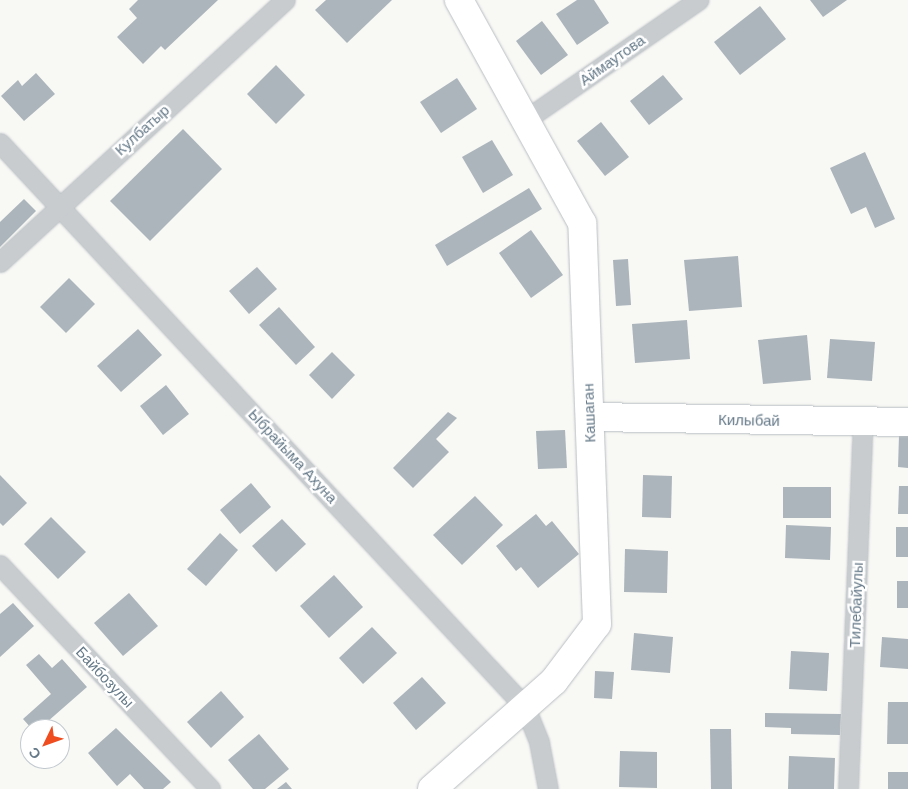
<!DOCTYPE html>
<html>
<head>
<meta charset="utf-8">
<style>
	body { margin:0 }
	#map { position:relative; width:908px; height:789px; overflow:hidden; background:#f8f8f5; font-family:Arial,sans-serif }
	div>[style] { position:absolute }
	.building>* { inset:0; background:#acb5bb }
	.roads { filter:drop-shadow(0 0 1px #b8bec2) drop-shadow(0 0 1px #b8bec2) }
	.street>* { height:19px; margin:-9.5px; padding:0 9.5px; transform-origin:9.5px; border-radius:9.5px; background:#c8cccf }
	.secondary>* { height:28px; margin:-14px; padding:0 14px; transform-origin:14px; border-radius:14px; background:#fff }
	span { translate:-50% -50%; white-space:nowrap; text-align:center; line-height:1.15; -webkit-text-stroke:5px #fff; paint-order:stroke }
	.street-label { font-size:15px; color:#657988 }
	.north { position:absolute; left:20px; top:719px; width:50px; height:50px; box-sizing:border-box; background:#fff; border:1px solid #c1c9cf; border-radius:50%; rotate:228deg; font-size:14px; font-weight:700; line-height:20px; text-align:center; color:#657988 }
	.north::after { content:''; display:block; margin:auto; width:18px; height:22px; background:#ef4d1f; clip-path:polygon(50% 0,100% 100%,50% 72%,0 100%) }
</style>
</head>
<body>
<div id="map">
	<div class="building">
		<div style="clip-path:polygon(138px 0,218px 0,165px 50px,161px 46px,143px 64px,117px 37px,137px 18px,129px 9px)"></div>
		<div style="clip-path:polygon(326px 0,392px 0,347px 43px,315px 10px)"></div>
		<div style="clip-path:polygon(577px 0,594px 0,609px 23px,577px 45px,556px 14px)"></div>
		<div style="clip-path:polygon(810px 0,847px 0,823px 17px)"></div>
		<div style="clip-path:polygon(760px 6px,786px 39px,740px 75px,714px 42px)"></div>
		<div style="clip-path:polygon(542px 21px,568px 55px,541px 75px,516px 41px)"></div>
		<div style="clip-path:polygon(276px 65px,305px 95px,276px 124px,247px 94px)"></div>
		<div style="clip-path:polygon(36px 73px,55px 94px,24px 121px,1px 96px,18px 80px,22px 86px)"></div>
		<div style="clip-path:polygon(663px 75px,683px 99px,649px 125px,630px 101px)"></div>
		<div style="clip-path:polygon(457px 78px,477px 109px,441px 133px,420px 102px)"></div>
		<div style="clip-path:polygon(601px 122px,629px 157px,605px 176px,577px 141px)"></div>
		<div style="clip-path:polygon(183px 129px,222px 169px,150px 241px,110px 201px)"></div>
		<div style="clip-path:polygon(492px 140px,513px 175px,483px 193px,462px 157px)"></div>
		<div style="clip-path:polygon(865px 152px,895px 219px,875px 228px,866px 207px,851px 214px,830px 168px)"></div>
		<div style="clip-path:polygon(529px 188px,542px 209px,447px 266px,435px 245px)"></div>
		<div style="clip-path:polygon(24px 199px,36px 211px,0 247px,0 222px)"></div>
		<div style="clip-path:polygon(531px 230px,563px 275px,531px 298px,499px 253px)"></div>
		<div style="clip-path:polygon(738px 256px,742px 307px,689px 311px,684px 260px)"></div>
		<div style="clip-path:polygon(628px 259px,631px 305px,616px 306px,613px 260px)"></div>
		<div style="clip-path:polygon(257px 267px,277px 289px,249px 314px,229px 291px)"></div>
		<div style="clip-path:polygon(69px 278px,95px 304px,66px 333px,40px 307px)"></div>
		<div style="clip-path:polygon(279px 307px,315px 347px,296px 365px,259px 325px)"></div>
		<div style="clip-path:polygon(687px 320px,690px 359px,635px 363px,632px 324px)"></div>
		<div style="clip-path:polygon(138px 329px,162px 355px,121px 392px,97px 366px)"></div>
		<div style="clip-path:polygon(807px 335px,811px 380px,763px 384px,758px 340px)"></div>
		<div style="clip-path:polygon(830px 339px,875px 342px,872px 381px,827px 378px)"></div>
		<div style="clip-path:polygon(332px 352px,355px 375px,332px 399px,309px 375px)"></div>
		<div style="clip-path:polygon(166px 385px,189px 414px,163px 435px,140px 406px)"></div>
		<div style="clip-path:polygon(448px 412px,457px 418px,436px 439px,449px 452px,413px 488px,393px 468px)"></div>
		<div style="clip-path:polygon(565px 430px,567px 468px,538px 469px,536px 431px)"></div>
		<div style="clip-path:polygon(899px 435px,908px 436px,908px 468px,898px 467px)"></div>
		<div style="clip-path:polygon(0 475px,27px 503px,3px 526px,0 523px)"></div>
		<div style="clip-path:polygon(643px 475px,672px 476px,671px 518px,642px 517px)"></div>
		<div style="clip-path:polygon(251px 483px,271px 507px,240px 534px,220px 510px)"></div>
		<div style="clip-path:polygon(899px 486px,908px 486px,908px 514px,898px 514px)"></div>
		<div style="clip-path:polygon(783px 487px,831px 487px,831px 518px,783px 518px)"></div>
		<div style="clip-path:polygon(475px 496px,503px 525px,462px 565px,433px 535px)"></div>
		<div style="clip-path:polygon(536px 514px,546px 526px,552px 521px,579px 554px,538px 588px,521px 567px,516px 571px,496px 546px)"></div>
		<div style="clip-path:polygon(51px 517px,86px 552px,58px 579px,24px 544px)"></div>
		<div style="clip-path:polygon(282px 519px,306px 544px,276px 572px,252px 546px)"></div>
		<div style="clip-path:polygon(786px 525px,831px 527px,830px 560px,785px 558px)"></div>
		<div style="clip-path:polygon(896px 527px,908px 527px,908px 557px,896px 557px)"></div>
		<div style="clip-path:polygon(220px 533px,238px 550px,206px 586px,187px 569px)"></div>
		<div style="clip-path:polygon(625px 549px,668px 551px,667px 593px,624px 592px)"></div>
		<div style="clip-path:polygon(334px 575px,363px 607px,329px 638px,300px 606px)"></div>
		<div style="clip-path:polygon(897px 581px,908px 581px,908px 608px,897px 608px)"></div>
		<div style="clip-path:polygon(129px 593px,158px 626px,123px 656px,94px 623px)"></div>
		<div style="clip-path:polygon(13px 603px,34px 626px,0 657px,0 614px)"></div>
		<div style="clip-path:polygon(372px 627px,397px 653px,363px 684px,339px 658px)"></div>
		<div style="clip-path:polygon(634px 633px,673px 637px,670px 673px,631px 670px)"></div>
		<div style="clip-path:polygon(882px 637px,908px 639px,908px 669px,880px 667px)"></div>
		<div style="clip-path:polygon(791px 651px,829px 653px,827px 691px,789px 689px)"></div>
		<div style="clip-path:polygon(39px 654px,52px 668px,62px 659px,87px 687px,39px 729px,32px 729px,23px 719px,51px 694px,26px 665px)"></div>
		<div style="clip-path:polygon(595px 671px,614px 672px,612px 699px,594px 698px)"></div>
		<div style="clip-path:polygon(422px 677px,446px 703px,416px 730px,393px 703px)"></div>
		<div style="clip-path:polygon(221px 691px,244px 717px,211px 748px,187px 722px)"></div>
		<div style="clip-path:polygon(888px 702px,908px 702px,908px 744px,887px 744px)"></div>
		<div style="clip-path:polygon(765px 713px,841px 714px,840px 735px,791px 734px,791px 728px,765px 727px)"></div>
		<div style="clip-path:polygon(116px 728px,171px 782px,163px 789px,144px 789px,130px 774px,117px 786px,88px 753px)"></div>
		<div style="clip-path:polygon(710px 729px,731px 729px,732px 789px,711px 789px)"></div>
		<div style="clip-path:polygon(259px 734px,289px 769px,265px 789px,253px 789px,228px 760px)"></div>
		<div style="clip-path:polygon(620px 751px,657px 752px,657px 788px,619px 787px)"></div>
		<div style="clip-path:polygon(789px 756px,835px 758px,834px 789px,788px 789px)"></div>
		<div style="clip-path:polygon(888px 772px,908px 772px,908px 789px,888px 789px)"></div>
		<div style="clip-path:polygon(286px 782px,292px 789px,277px 789px)"></div>
	</div>
	<div class="roads">
		<div class="street">
			<div style="left:525px;top:120px;width:211px;rotate:-34.7deg"></div>
			<div style="left:0;top:143px;width:771px;rotate:47.05deg"></div>
			<div style="left:525px;top:707px;width:38px;rotate:68deg"></div>
			<div style="left:539px;top:742px;width:48px;rotate:79.2deg"></div>
			<div style="left:0;top:262px;width:387px;rotate:-42.6deg"></div>
			<div style="left:0;top:565px;width:307px;rotate:46.8deg"></div>
			<div style="left:848px;top:789px;width:367px;rotate:-87.7deg"></div>
		</div>
		<div class="secondary">
			<div style="left:590px;top:417px;width:318px;rotate:0.9deg"></div>
			<div style="left:432px;top:789px;width:163px;rotate:-41.5deg"></div>
			<div style="left:554px;top:681px;width:71px;rotate:-53deg"></div>
			<div style="left:597px;top:624px;width:401px;rotate:-92.1deg"></div>
			<div style="left:582px;top:223px;width:255px;rotate:-118.9deg"></div>
		</div>
	</div>
	<div class="street-label">
		<span style="left:612px;top:60px;rotate:-35deg">Аймаутова</span>
		<span style="left:142px;top:130px;rotate:-42deg">Кулбатыр</span>
		<span style="left:589px;top:413px;rotate:-92deg">Кашаган</span>
		<span style="left:749px;top:420px;rotate:1deg">Килыбай</span>
		<span style="left:293px;top:456px;rotate:47deg">Ыбрайыма Ахуна</span>
		<span style="left:856px;top:605px;rotate:-88deg">Тилебайулы</span>
		<span style="left:105px;top:677px;rotate:47deg">Байбозулы</span>
	</div>
	<div class="north">С</div>
</div>
</body>
</html>
